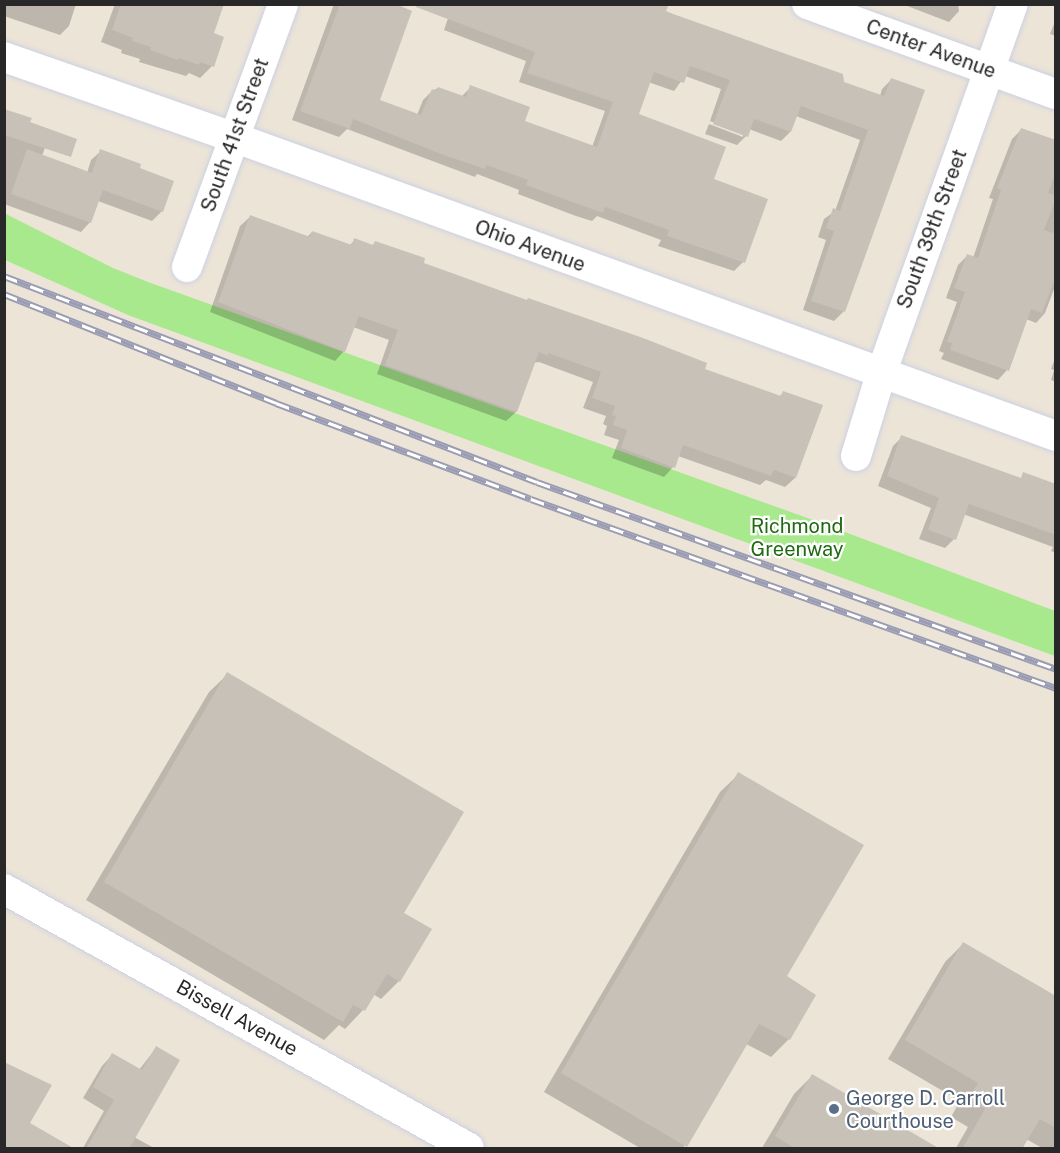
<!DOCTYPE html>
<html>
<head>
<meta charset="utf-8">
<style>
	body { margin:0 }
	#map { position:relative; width:1060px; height:1153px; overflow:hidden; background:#ece4d7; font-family:"Public Sans",sans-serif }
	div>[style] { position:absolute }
	.green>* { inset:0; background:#a8e98d }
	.shadow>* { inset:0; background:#0003 }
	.building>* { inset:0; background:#c7c1b7 }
	.roads { filter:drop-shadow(0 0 2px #ccd0e3) drop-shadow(0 0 2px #ccd0e3) }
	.street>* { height:30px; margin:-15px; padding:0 15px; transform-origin:15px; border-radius:15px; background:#fff }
	.rail>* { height:7px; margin-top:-3.5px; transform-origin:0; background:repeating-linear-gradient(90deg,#fff 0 14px,#9a9cb4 0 28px); box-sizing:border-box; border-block:2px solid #9a9cb4 }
	.dots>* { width:16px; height:16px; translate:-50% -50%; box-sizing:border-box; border:3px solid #fff; border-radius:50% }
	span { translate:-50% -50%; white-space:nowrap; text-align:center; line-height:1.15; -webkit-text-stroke:4.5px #fff; paint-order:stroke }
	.street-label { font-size:20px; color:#282828 }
	.park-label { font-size:20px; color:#206a12 }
	.service-label { font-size:20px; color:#4e5e75 }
	.left { translate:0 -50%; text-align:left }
	.frame { position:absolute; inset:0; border:6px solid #282828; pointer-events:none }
</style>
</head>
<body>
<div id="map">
	<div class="green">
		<div style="clip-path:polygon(4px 213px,113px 268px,148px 282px,813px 520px,1055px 611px,1055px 656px,128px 315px,5px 260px)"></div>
	</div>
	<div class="shadow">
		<div style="clip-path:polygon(4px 4px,76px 4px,69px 26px,60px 35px,4px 16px)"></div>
		<div style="clip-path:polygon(115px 4px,222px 4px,212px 34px,212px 66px,200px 78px,189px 73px,186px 76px,139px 62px,140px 59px,121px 53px,122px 50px,101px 42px)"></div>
		<div style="clip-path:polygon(334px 4px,391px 4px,378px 100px,417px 115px,423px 100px,432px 91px,438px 88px,461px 97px,471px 87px,523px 122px,592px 147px,605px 111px,519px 82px,526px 61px,444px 30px,453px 4px,843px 83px,880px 96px,882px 89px,891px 80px,923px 91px,843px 312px,834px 321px,803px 310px,826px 240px,818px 237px,824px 219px,835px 211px,860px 140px,796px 116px,790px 132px,781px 141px,749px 129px,746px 136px,737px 145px,705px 134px,709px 124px,743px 137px,743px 134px,710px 121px,721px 89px,685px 76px,674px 91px,648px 82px,637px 115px,712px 180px,743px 262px,734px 271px,658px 246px,661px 240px,597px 216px,592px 221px,576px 216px,518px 194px,519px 190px,477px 174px,475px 177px,347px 129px,339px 137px,292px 120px)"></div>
		<div style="clip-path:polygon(902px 4px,958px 4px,959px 11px,949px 22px)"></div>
		<div style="clip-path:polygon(1056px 19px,1056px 36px,1050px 34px)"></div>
		<div style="clip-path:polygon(4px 109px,29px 123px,51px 131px,42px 156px,87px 173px,91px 160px,101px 151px,138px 169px,162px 211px,152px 221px,98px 201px,90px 222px,81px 232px,4px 204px)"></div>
		<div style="clip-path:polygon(1022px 129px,1056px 143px,1056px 284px,1045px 313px,1036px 323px,1026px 319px,1007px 370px,998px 380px,941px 359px,944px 353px,939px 351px,957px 302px,946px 298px,958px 265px,967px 256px,973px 258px,993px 199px,989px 198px,1012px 139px)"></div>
		<div style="clip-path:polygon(250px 217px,307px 237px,312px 232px,349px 246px,355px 240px,372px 246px,375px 243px,422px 263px,703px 370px,779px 397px,783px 393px,795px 478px,785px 487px,766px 480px,760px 485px,678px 456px,673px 467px,664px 477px,612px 458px,619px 440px,604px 435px,607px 426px,603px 424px,606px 416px,583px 408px,593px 382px,539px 362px,533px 363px,516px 412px,506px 421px,377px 374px,389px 340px,353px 327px,344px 351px,335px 361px,210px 312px,240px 226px)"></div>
		<div style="clip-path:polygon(1056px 356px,1056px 382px,1051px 380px,1054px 370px,1051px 369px)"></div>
		<div style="clip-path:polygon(902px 437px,1056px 491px,1056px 553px,1051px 551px,1053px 547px,963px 514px,954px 539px,945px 548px,919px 539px,931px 508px,878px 486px,893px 446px)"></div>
		<div style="clip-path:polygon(228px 674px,402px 913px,399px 981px,381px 999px,373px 994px,363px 1010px,345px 1029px,339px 1025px,324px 1040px,86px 900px,209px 692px)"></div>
		<div style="clip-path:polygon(739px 774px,785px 976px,789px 1039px,771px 1057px,746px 1044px,683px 1148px,640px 1148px,544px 1092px,720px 792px)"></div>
		<div style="clip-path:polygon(963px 944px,1056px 998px,1056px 1148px,1042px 1148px,1026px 1139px,1020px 1148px,956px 1148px,968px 1127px,951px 1117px,960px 1101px,888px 1059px,945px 962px)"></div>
		<div style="clip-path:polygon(156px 1048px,134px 1137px,154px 1148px,83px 1148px,104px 1111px,83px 1098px,102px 1066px,112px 1055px,139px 1070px)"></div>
		<div style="clip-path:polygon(812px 1076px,937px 1148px,762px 1148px,794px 1094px)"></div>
	</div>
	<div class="building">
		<div style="clip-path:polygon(121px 4px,224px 4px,214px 33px,224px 37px,214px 67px,200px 62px,199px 65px,179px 58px,178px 60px,150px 50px,151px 47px,132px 41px,133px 38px,112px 30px)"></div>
		<div style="clip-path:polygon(340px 4px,396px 4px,412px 11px,380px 100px,421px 115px,432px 89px,436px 91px,438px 87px,466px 97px,470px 85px,530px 107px,525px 121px,597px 147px,613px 102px,527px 73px,535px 52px,416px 7px,416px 4px,669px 4px,666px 11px,673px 14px,843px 74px,844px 82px,884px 96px,891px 78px,925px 90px,845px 312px,811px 301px,834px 231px,826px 228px,833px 208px,840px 211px,868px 130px,801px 106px,791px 132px,754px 119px,748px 137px,713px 124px,730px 80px,690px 66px,684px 83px,654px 72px,639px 114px,726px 147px,714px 179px,768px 199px,745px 263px,667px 236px,669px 230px,605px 207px,603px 213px,586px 207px,526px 185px,528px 180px,486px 165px,485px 169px,441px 154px,353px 119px,350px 129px,300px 111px)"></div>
		<div style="clip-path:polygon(4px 109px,32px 118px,30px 122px,77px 139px,71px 157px,4px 135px)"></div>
		<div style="clip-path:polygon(1021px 128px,1056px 140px,1056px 171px,1048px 193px,1056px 196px,1056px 199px,1044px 230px,1056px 234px,1056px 276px,1042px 313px,1031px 309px,1009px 371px,950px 350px,952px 343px,947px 342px,965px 292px,954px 288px,967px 254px,978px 258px,1001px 190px,997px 188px)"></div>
		<div style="clip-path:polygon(27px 149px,92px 173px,100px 149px,141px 164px,140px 168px,174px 181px,163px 212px,103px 190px,91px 223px,11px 194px)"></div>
		<div style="clip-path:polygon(250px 215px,310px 237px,312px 231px,352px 245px,354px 238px,373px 245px,375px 241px,425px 258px,424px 263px,527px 300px,528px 298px,643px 338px,707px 363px,705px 369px,781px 396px,783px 391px,823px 405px,796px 478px,774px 470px,771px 476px,683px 445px,675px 468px,621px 448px,627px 430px,613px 425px,616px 416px,612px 415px,615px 406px,592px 398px,601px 372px,548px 353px,548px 356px,539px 352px,517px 412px,385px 365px,398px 330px,359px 316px,345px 352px,218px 302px)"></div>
		<div style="clip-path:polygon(901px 435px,1021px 478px,1023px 472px,1056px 484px,1056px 535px,969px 504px,956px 540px,928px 530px,939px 498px,887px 476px)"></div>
		<div style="clip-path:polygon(227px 672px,464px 812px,404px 913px,432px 929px,400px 982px,387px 974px,365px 1011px,353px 1005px,343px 1022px,104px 882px)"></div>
		<div style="clip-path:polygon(738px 772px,864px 845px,787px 976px,816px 995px,790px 1040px,759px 1024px,687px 1147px,561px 1073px)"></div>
		<div style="clip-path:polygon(963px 942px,1056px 996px,1056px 1128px,1040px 1119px,1022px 1149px,962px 1149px,985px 1109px,968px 1099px,978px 1083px,905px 1040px)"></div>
		<div style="clip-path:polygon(156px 1046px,180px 1060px,129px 1149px,86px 1149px,114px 1100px,93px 1087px,112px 1053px,142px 1070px)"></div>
		<div style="clip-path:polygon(4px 1062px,52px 1085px,30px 1123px,75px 1149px,4px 1149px)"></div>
		<div style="clip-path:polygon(812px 1074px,940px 1149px,796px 1149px,775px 1136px)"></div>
	</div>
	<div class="roads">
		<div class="street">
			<div style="left:807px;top:4px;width:265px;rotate:19.9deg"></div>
			<div style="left:4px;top:57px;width:243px;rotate:19.3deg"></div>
			<div style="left:233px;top:137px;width:876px;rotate:19.97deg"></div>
			<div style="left:187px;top:267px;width:280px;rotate:-69.9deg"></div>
			<div style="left:856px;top:456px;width:86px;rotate:-73deg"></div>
			<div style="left:881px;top:374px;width:393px;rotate:-70.4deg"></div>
			<div style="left:4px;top:889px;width:532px;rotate:29.12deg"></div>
		</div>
	</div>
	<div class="rail">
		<div style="left:4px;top:276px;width:571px;rotate:21.13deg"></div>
		<div style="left:537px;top:482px;width:552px;rotate:19.81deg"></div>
		<div style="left:4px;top:294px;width:293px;rotate:21.8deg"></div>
		<div style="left:276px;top:403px;width:272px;rotate:20.6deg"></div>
		<div style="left:531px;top:499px;width:558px;rotate:19.8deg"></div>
	</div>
	<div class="dots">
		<div style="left:834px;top:1109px;background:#5c6f8a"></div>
	</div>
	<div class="street-label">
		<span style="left:931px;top:49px;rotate:20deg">Center Avenue</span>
		<span style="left:235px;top:135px;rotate:-70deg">South 41st Street</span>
		<span style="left:932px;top:229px;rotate:-70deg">South 39th Street</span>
		<span style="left:530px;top:246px;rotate:20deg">Ohio Avenue</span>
		<span style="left:237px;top:1018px;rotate:29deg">Bissell Avenue</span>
	</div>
	<div class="park-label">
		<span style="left:797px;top:538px">Richmond<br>Greenway</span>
	</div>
	<div class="service-label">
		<span class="left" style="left:846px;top:1110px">George D. Carroll<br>Courthouse</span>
	</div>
	<div class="frame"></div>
</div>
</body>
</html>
